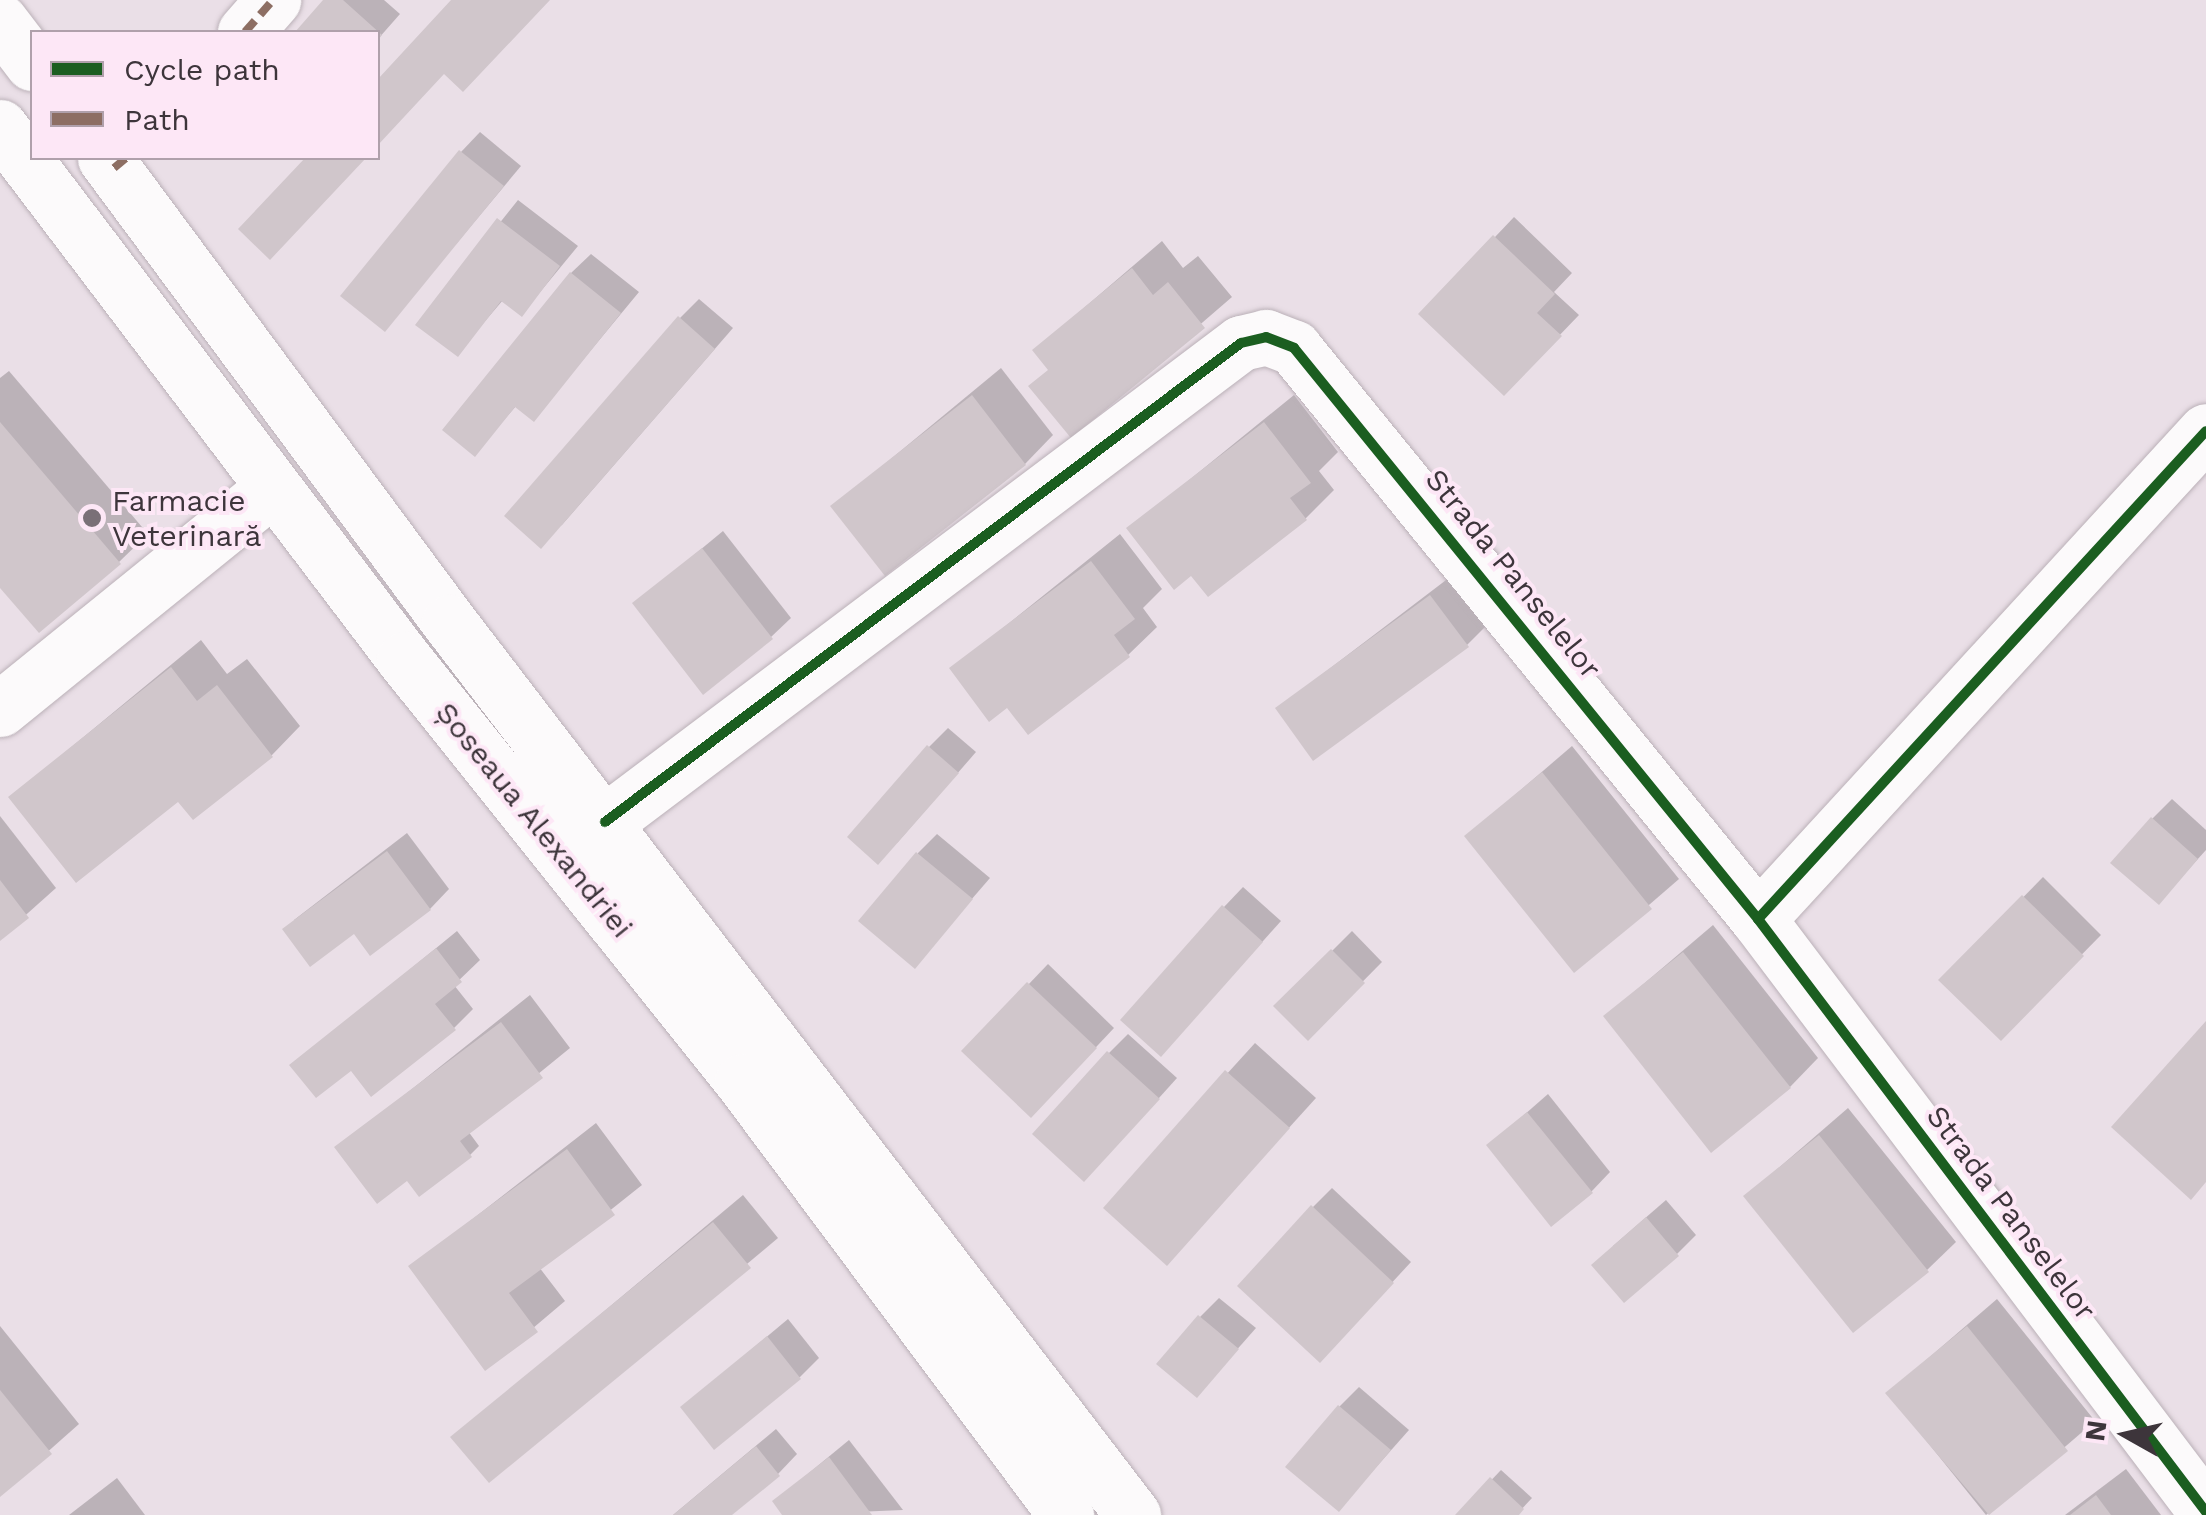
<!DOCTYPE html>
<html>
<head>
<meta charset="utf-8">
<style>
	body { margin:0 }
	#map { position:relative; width:2206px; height:1515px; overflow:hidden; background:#eadfe7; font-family:"Work Sans",sans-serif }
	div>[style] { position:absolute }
	.shadow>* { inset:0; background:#0003 }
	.building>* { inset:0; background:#d0c6cb }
	.roads { filter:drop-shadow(0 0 2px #bbb1b8) drop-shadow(0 0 2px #bbb1b8) }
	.minor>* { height:55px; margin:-27.5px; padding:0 27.5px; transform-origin:27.5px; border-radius:27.5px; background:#fcfafb }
	.highway>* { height:55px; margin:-27.5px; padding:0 27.5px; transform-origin:27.5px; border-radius:27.5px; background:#fcfafb }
	.quiet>* { height:8px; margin-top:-4px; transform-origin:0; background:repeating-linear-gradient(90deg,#8d6e63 0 15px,transparent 0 23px) }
	.cycleway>* { height:10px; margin:-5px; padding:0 5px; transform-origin:5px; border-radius:5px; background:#1b5e20 }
	.dots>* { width:28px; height:28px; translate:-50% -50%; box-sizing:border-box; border:5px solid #fde7f6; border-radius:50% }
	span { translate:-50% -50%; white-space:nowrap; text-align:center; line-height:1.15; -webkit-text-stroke:8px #fde7f6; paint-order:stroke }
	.poi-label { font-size:30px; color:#3d353b }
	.left { translate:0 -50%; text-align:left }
	.street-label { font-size:30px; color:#3d353b }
	.legend { position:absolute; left:30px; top:30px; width:350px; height:130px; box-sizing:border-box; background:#fde7f6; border:2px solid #b0a0ab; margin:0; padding:12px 18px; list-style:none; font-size:30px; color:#3d353b }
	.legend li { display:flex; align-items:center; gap:20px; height:50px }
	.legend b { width:50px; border:2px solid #b0a0ab }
	.north { position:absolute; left:2076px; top:1385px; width:100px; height:100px; -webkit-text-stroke:8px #fde7f6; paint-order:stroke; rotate:278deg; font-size:28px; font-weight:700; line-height:40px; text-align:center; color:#3d353b }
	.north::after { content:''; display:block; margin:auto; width:35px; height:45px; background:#3d353b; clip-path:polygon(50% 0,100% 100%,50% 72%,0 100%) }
</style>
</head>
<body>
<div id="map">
	<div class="shadow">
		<div style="clip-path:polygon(327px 0,384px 0,400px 14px,378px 39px,378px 32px,298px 32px)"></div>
		<div style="clip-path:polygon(480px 132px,521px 166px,385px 329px,461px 152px)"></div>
		<div style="clip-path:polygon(518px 200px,578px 246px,522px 314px,503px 300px,458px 353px,419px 324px)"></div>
		<div style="clip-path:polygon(1514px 217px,1572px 273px,1554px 292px,1579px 315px,1504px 393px,1422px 314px)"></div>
		<div style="clip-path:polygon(1162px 241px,1183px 268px,1198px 256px,1232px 297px,1072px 435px,1050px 369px,1035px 350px)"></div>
		<div style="clip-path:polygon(591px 254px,639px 292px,534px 419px,517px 405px,475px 453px,571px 273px)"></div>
		<div style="clip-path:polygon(699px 299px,733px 328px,561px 526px,680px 318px)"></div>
		<div style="clip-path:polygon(1001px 368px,1053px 435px,1025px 464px,834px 506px)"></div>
		<div style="clip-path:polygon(9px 371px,148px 534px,119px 562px,0 584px,0 378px)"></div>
		<div style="clip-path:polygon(1294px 395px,1338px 452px,1319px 471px,1334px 490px,1305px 519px,1192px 573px,1129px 529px)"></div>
		<div style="clip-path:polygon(723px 531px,791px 618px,771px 637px,636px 603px)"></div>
		<div style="clip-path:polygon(1120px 534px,1162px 589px,1143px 608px,1157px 627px,1128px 655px,952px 669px)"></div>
		<div style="clip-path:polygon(1450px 577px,1486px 626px,1467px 645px,1278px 708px)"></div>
		<div style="clip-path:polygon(201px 640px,227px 674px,247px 659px,300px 726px,272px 755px,194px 817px,178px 798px,11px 797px)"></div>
		<div style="clip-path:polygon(948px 728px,976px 752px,897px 843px,929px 747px)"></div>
		<div style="clip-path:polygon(1572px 746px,1679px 879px,1575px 969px,1467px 836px)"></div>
		<div style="clip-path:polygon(2172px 799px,2206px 830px,2206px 850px,2159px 902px,2152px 819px)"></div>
		<div style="clip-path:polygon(0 816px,56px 888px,0 938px)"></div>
		<div style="clip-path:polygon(407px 833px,449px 889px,430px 909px,355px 930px,294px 920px)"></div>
		<div style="clip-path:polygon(937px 834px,990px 878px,914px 966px,918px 853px)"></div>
		<div style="clip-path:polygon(2043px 877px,2101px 935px,2000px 1038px,1942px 980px)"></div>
		<div style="clip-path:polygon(1243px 887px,1281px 921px,1180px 1034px,1224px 907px)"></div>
		<div style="clip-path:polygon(1713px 925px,1818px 1058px,1790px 1087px,1606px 1016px)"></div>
		<div style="clip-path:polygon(457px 931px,480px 960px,454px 985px,473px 1009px,454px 1028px,293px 1065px)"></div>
		<div style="clip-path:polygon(1352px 931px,1382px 962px,1308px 1037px,1277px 1006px)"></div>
		<div style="clip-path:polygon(1048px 964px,1114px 1028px,1051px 1095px,965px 1051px)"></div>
		<div style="clip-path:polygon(530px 995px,570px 1048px,468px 1131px,479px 1146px,470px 1155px,408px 1177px,338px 1148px)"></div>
		<div style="clip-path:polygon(1128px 1034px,1177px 1078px,1104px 1159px,1109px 1053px)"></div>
		<div style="clip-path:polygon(1255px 1043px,1316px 1098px,1167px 1262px,1106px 1207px)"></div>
		<div style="clip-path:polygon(1548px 1094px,1610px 1172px,1591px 1192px,1490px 1145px)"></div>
		<div style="clip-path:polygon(1848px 1108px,1956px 1242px,1927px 1270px,1746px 1196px)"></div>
		<div style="clip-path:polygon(596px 1123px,642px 1185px,539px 1267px,565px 1301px,486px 1368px,411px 1267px)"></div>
		<div style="clip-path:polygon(1332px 1188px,1411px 1262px,1339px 1340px,1313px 1207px)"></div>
		<div style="clip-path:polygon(743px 1195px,778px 1238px,489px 1480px,454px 1437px)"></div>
		<div style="clip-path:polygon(1666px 1200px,1696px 1235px,1677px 1254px,1613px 1246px)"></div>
		<div style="clip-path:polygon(1219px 1298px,1256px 1328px,1197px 1395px,1200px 1317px)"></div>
		<div style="clip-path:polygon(1997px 1299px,2095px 1421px,1986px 1515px,1888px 1393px)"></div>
		<div style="clip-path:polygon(788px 1319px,819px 1358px,800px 1377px,683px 1407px)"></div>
		<div style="clip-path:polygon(0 1326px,79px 1424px,0 1494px)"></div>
		<div style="clip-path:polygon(1359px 1387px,1409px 1430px,1339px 1509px,1339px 1407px)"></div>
		<div style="clip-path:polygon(776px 1429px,797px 1454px,778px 1474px,728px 1515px,673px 1515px)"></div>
		<div style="clip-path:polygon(849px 1440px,903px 1510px,785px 1515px,775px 1501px)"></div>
		<div style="clip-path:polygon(2126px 1469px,2161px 1515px,2065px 1515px)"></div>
		<div style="clip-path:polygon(1501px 1470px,1532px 1498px,1516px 1515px,1458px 1515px)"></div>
		<div style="clip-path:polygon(117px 1478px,145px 1515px,69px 1515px)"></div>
	</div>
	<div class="building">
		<div style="clip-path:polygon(323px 0,343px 0,382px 35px,378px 40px,378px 32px,295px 32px)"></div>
		<div style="clip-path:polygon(451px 0,550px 0,463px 92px,444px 74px,378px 145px,378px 79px)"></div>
		<div style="clip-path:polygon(459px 150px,504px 186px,385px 332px,340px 296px)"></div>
		<div style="clip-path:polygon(305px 158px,366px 158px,270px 260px,238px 229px)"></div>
		<div style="clip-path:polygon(497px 218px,560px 266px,522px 317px,501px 301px,458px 357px,415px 325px)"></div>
		<div style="clip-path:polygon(1493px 235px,1555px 294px,1537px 313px,1562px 336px,1504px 396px,1418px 314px)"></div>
		<div style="clip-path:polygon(1132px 268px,1153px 295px,1168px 282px,1205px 328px,1071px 438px,1028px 386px,1048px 370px,1032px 350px)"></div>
		<div style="clip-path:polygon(570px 272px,621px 313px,534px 422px,515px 407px,475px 457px,442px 430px)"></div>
		<div style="clip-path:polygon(678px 316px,715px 349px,541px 549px,504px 516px)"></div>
		<div style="clip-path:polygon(972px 395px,1026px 465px,885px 576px,830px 506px)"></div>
		<div style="clip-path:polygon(0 422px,121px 564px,39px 633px,0 588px)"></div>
		<div style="clip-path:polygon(1264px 422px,1311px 483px,1290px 498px,1307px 520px,1208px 597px,1191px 576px,1174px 590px,1126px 528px)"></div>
		<div style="clip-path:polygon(702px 548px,773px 639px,703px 695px,632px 603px)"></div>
		<div style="clip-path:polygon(1091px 561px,1135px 619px,1114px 635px,1130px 657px,1028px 735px,1007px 708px,989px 722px,949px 668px)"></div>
		<div style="clip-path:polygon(1430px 595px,1469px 647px,1313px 761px,1275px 708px)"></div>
		<div style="clip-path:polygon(171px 667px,197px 701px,217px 685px,273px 757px,193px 820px,178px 802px,76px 883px,8px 797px)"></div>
		<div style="clip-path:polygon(927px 745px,959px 773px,878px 865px,847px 837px)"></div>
		<div style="clip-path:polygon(1542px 772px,1652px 909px,1574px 973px,1464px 836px)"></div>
		<div style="clip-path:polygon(2151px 817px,2198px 859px,2159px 905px,2110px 863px)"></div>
		<div style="clip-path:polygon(387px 851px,431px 910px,370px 956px,354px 934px,310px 967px,282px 929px)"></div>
		<div style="clip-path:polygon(916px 852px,973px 899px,915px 969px,858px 921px)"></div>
		<div style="clip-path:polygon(0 880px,29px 918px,0 941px)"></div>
		<div style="clip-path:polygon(2022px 895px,2084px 956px,2001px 1041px,1938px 980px)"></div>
		<div style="clip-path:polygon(1222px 905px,1263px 942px,1161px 1057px,1120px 1020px)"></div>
		<div style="clip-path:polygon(436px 948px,462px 982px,435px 1004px,456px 1030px,371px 1097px,351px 1071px,316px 1098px,289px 1065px)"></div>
		<div style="clip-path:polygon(1331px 949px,1365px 983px,1308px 1041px,1273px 1006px)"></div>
		<div style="clip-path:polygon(1683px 952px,1791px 1088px,1711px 1153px,1603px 1016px)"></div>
		<div style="clip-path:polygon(1027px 982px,1097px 1048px,1031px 1118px,961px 1051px)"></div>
		<div style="clip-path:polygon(2206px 1021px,2206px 1182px,2191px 1200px,2111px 1127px)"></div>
		<div style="clip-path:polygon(501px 1022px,543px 1078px,460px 1141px,472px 1157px,419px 1197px,407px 1181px,377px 1204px,334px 1147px)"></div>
		<div style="clip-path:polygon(1107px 1051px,1160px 1099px,1084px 1182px,1032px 1134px)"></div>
		<div style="clip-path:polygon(1225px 1070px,1290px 1128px,1167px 1266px,1103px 1208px)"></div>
		<div style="clip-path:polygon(1527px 1112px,1593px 1193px,1551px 1227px,1486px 1145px)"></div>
		<div style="clip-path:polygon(1819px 1135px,1929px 1272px,1853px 1333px,1743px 1196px)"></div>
		<div style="clip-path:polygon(567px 1149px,615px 1215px,509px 1293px,538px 1332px,485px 1371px,408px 1266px)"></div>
		<div style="clip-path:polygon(1311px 1205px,1394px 1283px,1320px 1363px,1237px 1286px)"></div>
		<div style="clip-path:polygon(1646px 1217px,1679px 1256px,1624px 1303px,1591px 1265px)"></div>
		<div style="clip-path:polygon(713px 1222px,751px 1268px,489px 1483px,450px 1437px)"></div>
		<div style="clip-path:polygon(1198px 1315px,1239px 1349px,1197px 1398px,1156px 1364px)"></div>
		<div style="clip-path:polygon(1967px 1326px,2068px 1451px,1989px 1515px,1885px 1393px)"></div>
		<div style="clip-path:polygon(767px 1336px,801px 1379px,714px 1450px,680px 1407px)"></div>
		<div style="clip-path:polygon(0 1390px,52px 1454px,0 1497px)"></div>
		<div style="clip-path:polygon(1338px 1405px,1391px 1450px,1339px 1512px,1285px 1467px)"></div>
		<div style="clip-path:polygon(756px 1446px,780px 1476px,732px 1515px,673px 1515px)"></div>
		<div style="clip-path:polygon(829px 1457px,872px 1515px,782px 1515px,772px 1501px)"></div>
		<div style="clip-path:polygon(1490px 1477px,1524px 1509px,1519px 1515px,1455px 1515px)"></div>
		<div style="clip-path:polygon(2096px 1495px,2111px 1515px,2070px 1515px)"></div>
	</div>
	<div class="roads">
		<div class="minor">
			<div style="left:245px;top:32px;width:43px;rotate:-48.8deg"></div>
			<div style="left:0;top:709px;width:350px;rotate:-39deg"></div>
			<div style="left:605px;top:822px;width:796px;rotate:-36.99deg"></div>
			<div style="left:1241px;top:343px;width:26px;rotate:-13deg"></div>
			<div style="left:1266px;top:337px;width:30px;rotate:21deg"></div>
			<div style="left:1294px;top:348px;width:736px;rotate:50.9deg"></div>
			<div style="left:1758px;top:919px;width:743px;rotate:52.93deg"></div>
			<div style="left:1758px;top:919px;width:662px;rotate:-47.45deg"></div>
		</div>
		<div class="highway">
			<div style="left:0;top:21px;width:53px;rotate:52.7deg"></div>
			<div style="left:0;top:127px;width:668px;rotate:52.79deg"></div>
			<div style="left:404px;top:659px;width:541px;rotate:51.31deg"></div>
			<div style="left:742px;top:1081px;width:542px;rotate:53.26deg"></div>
			<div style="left:105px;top:158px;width:578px;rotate:53.45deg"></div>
			<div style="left:449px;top:622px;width:1125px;rotate:52.55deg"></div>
		</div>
	</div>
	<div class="quiet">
		<div style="left:245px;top:32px;width:43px;rotate:-48.8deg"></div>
		<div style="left:114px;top:168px;width:16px;rotate:-40deg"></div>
	</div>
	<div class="cycleway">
		<div style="left:605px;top:822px;width:796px;rotate:-36.99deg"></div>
		<div style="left:1241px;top:343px;width:26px;rotate:-13deg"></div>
		<div style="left:1266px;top:337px;width:30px;rotate:21deg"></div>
		<div style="left:1294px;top:348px;width:736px;rotate:50.9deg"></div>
		<div style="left:1758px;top:919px;width:743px;rotate:52.93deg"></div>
		<div style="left:1758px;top:919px;width:662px;rotate:-47.45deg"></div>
	</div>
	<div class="dots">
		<div style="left:92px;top:518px;background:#7a7077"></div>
	</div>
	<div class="poi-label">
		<span class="left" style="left:112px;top:518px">Farmacie<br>Veterinară</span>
	</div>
	<div class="street-label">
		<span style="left:1513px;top:574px;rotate:51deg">Strada Panselelor</span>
		<span style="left:534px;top:820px;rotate:51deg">Șoseaua Alexandriei</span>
		<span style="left:2011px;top:1213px;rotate:53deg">Strada Panselelor</span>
	</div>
	<ul class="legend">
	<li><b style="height:12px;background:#1b5e20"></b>Cycle path</li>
	<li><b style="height:12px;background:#8d6e63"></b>Path</li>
	</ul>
	<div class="north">N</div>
</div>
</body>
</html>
